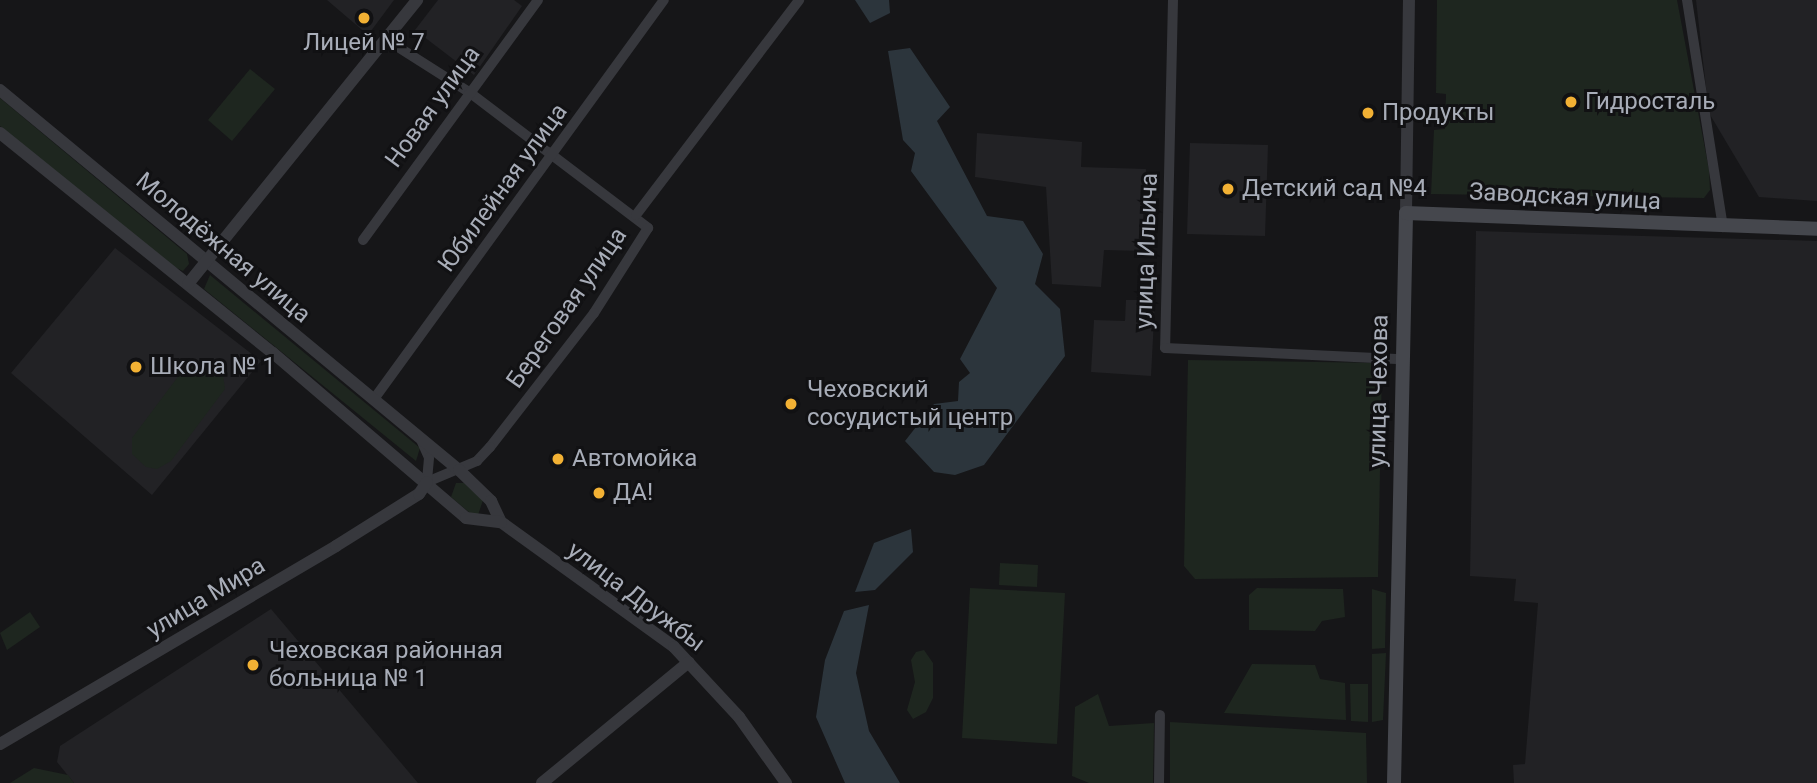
<!DOCTYPE html>
<html>
<head>
<meta charset="utf-8">
<style>
	body { margin:0 }
	#map { position:relative; width:1817px; height:783px; overflow:hidden; background:#161618; font-family:Roboto,sans-serif }
	div>[style] { position:absolute }
	.built>* { inset:0; background:#222225 }
	.green>* { inset:0; background:#1e261f }
	.water>* { inset:0; background:#2c353c }
	.minor>* { height:10px; margin:-5px; padding:0 5px; transform-origin:5px; border-radius:5px; background:#37383d }
	.tertiary>* { height:12px; margin:-6px; padding:0 6px; transform-origin:6px; border-radius:6px; background:#37383d }
	.secondary>* { height:14px; margin:-7px; padding:0 7px; transform-origin:7px; border-radius:7px; background:#45474d }
	.dots>* { width:19px; height:19px; translate:-50% -50%; box-sizing:border-box; border:4px solid #111113; border-radius:50% }
	span { translate:-50% -50%; white-space:nowrap; text-align:center; line-height:1.15; -webkit-text-stroke:6px #111113; paint-order:stroke }
	.poi-label { font-size:24px; color:#a8adb8 }
	.left { translate:0 -50%; text-align:left }
	.street-label { font-size:24px; color:#a8adb8 }
</style>
</head>
<body>
<div id="map">
	<div class="built">
		<div style="clip-path:polygon(327px 0,394px 0,368px 35px)"></div>
		<div style="clip-path:polygon(438px 0,514px 0,522px 6px,474px 75px,415px 30px)"></div>
		<div style="clip-path:polygon(1696px 0,1817px 0,1817px 201px,1759px 197px,1709px 113px)"></div>
		<div style="clip-path:polygon(977px 133px,1082px 142px,1081px 167px,1146px 169px,1142px 237px,1145px 251px,1104px 250px,1101px 287px,1052px 284px,1046px 187px,975px 177px)"></div>
		<div style="clip-path:polygon(1190px 143px,1268px 145px,1265px 236px,1187px 234px)"></div>
		<div style="clip-path:polygon(1476px 231px,1817px 241px,1817px 783px,1514px 783px,1513px 765px,1525px 764px,1538px 603px,1514px 601px,1516px 579px,1470px 576px)"></div>
		<div style="clip-path:polygon(115px 248px,261px 361px,152px 495px,11px 373px)"></div>
		<div style="clip-path:polygon(1126px 300px,1155px 300px,1151px 376px,1091px 372px,1094px 320px,1125px 321px)"></div>
		<div style="clip-path:polygon(271px 609px,418px 783px,74px 783px,57px 762px,60px 746px)"></div>
	</div>
	<div class="green">
		<div style="clip-path:polygon(1437px 0,1677px 0,1709px 170px,1710px 190px,1704px 198px,1431px 194px,1434px 130px,1445px 129px,1446px 94px,1436px 93px)"></div>
		<div style="clip-path:polygon(250px 69px,275px 89px,232px 141px,208px 120px)"></div>
		<div style="clip-path:polygon(0 98px,187px 254px,189px 264px,183px 271px,170px 265px,0 126px)"></div>
		<div style="clip-path:polygon(210px 275px,420px 448px,416px 461px,204px 289px)"></div>
		<div style="clip-path:polygon(206px 358px,222px 368px,225px 389px,171px 461px,157px 469px,146px 467px,132px 454px,132px 438px,186px 366px)"></div>
		<div style="clip-path:polygon(1188px 360px,1382px 363px,1378px 577px,1195px 579px,1184px 566px)"></div>
		<div style="clip-path:polygon(456px 483px,464px 483px,483px 500px,478px 515px,470px 513px,451px 497px)"></div>
		<div style="clip-path:polygon(1000px 563px,1038px 565px,1037px 587px,999px 585px)"></div>
		<div style="clip-path:polygon(970px 588px,1065px 593px,1057px 744px,962px 738px)"></div>
		<div style="clip-path:polygon(1257px 588px,1343px 589px,1345px 617px,1322px 621px,1315px 631px,1249px 630px,1249px 595px)"></div>
		<div style="clip-path:polygon(1372px 589px,1386px 593px,1385px 648px,1372px 649px)"></div>
		<div style="clip-path:polygon(30px 612px,40px 627px,7px 650px,0 633px)"></div>
		<div style="clip-path:polygon(924px 650px,933px 663px,933px 698px,926px 712px,913px 719px,907px 710px,915px 682px,911px 660px,916px 652px)"></div>
		<div style="clip-path:polygon(1386px 653px,1383px 720px,1372px 722px,1372px 654px)"></div>
		<div style="clip-path:polygon(1252px 664px,1315px 665px,1320px 679px,1345px 683px,1346px 720px,1224px 713px)"></div>
		<div style="clip-path:polygon(1350px 684px,1368px 684px,1368px 722px,1351px 721px)"></div>
		<div style="clip-path:polygon(1098px 694px,1109px 726px,1154px 723px,1153px 783px,1089px 783px,1072px 776px,1075px 707px)"></div>
		<div style="clip-path:polygon(1170px 722px,1366px 733px,1367px 783px,1170px 783px)"></div>
		<div style="clip-path:polygon(34px 768px,68px 775px,74px 783px,10px 783px)"></div>
	</div>
	<div class="water">
		<div style="clip-path:polygon(855px 0,889px 0,890px 13px,870px 23px)"></div>
		<div style="clip-path:polygon(910px 48px,950px 107px,937px 121px,987px 216px,1023px 221px,1043px 254px,1035px 284px,1060px 309px,1065px 356px,984px 465px,955px 475px,934px 472px,905px 441px,934px 404px,958px 401px,959px 382px,970px 373px,960px 359px,997px 288px,911px 171px,915px 153px,903px 140px,888px 51px)"></div>
		<div style="clip-path:polygon(911px 529px,913px 552px,875px 590px,855px 592px,874px 543px)"></div>
		<div style="clip-path:polygon(869px 605px,856px 673px,869px 731px,900px 783px,845px 783px,816px 717px,825px 660px,844px 611px)"></div>
	</div>
	<div class="minor">
		<div style="left:1173px;top:0;width:348px;rotate:91.3deg"></div>
		<div style="left:1165px;top:348px;width:237px;rotate:2.7deg"></div>
		<div style="left:1687px;top:0;width:230px;rotate:81deg"></div>
		<div style="left:387px;top:40px;width:97px;rotate:32.4deg"></div>
		<div style="left:469px;top:92px;width:225px;rotate:37.2deg"></div>
		<div style="left:648px;top:228px;width:101px;rotate:122.4deg"></div>
		<div style="left:594px;top:313px;width:170px;rotate:127.8deg"></div>
		<div style="left:490px;top:447px;width:19px;rotate:133deg"></div>
		<div style="left:477px;top:461px;width:54px;rotate:157.2deg"></div>
		<div style="left:636px;top:215px;width:270px;rotate:-52.8deg"></div>
		<div style="left:363px;top:240px;width:297px;rotate:-53.9deg"></div>
		<div style="left:374px;top:399px;width:493px;rotate:-54deg"></div>
		<div style="left:422px;top:442px;width:17px;rotate:66deg"></div>
		<div style="left:429px;top:458px;width:24px;rotate:95deg"></div>
		<div style="left:1159px;top:783px;width:68px;rotate:-89.2deg"></div>
	</div>
	<div class="tertiary">
		<div style="left:0;top:90px;width:596px;rotate:39.62deg"></div>
		<div style="left:459px;top:470px;width:45px;rotate:44.1deg"></div>
		<div style="left:491px;top:501px;width:23px;rotate:65deg"></div>
		<div style="left:501px;top:522px;width:213px;rotate:35.8deg"></div>
		<div style="left:674px;top:647px;width:96px;rotate:47.1deg"></div>
		<div style="left:739px;top:717px;width:81px;rotate:54.5deg"></div>
		<div style="left:0;top:133px;width:351px;rotate:38.9deg"></div>
		<div style="left:273px;top:353px;width:254px;rotate:40.5deg"></div>
		<div style="left:466px;top:518px;width:35px;rotate:7deg"></div>
		<div style="left:1406px;top:213px;width:213px;rotate:-89.2deg"></div>
		<div style="left:188px;top:284px;width:365px;rotate:-51.1deg"></div>
		<div style="left:0;top:744px;width:390px;rotate:-30.5deg"></div>
		<div style="left:336px;top:546px;width:98px;rotate:-32.1deg"></div>
		<div style="left:419px;top:494px;width:14px;rotate:-56deg"></div>
		<div style="left:542px;top:783px;width:190px;rotate:-39.5deg"></div>
	</div>
	<div class="secondary">
		<div style="left:1394px;top:783px;width:570px;rotate:-88.79deg"></div>
		<div style="left:1406px;top:213px;width:411px;rotate:2.2deg"></div>
	</div>
	<div class="dots">
		<div style="left:364px;top:18px;background:#f2b134"></div>
		<div style="left:1571px;top:102px;background:#f2b134"></div>
		<div style="left:1368px;top:113px;background:#f2b134"></div>
		<div style="left:1228px;top:189px;background:#f2b134"></div>
		<div style="left:136px;top:367px;background:#f2b134"></div>
		<div style="left:791px;top:404px;background:#f2b134"></div>
		<div style="left:558px;top:459px;background:#f2b134"></div>
		<div style="left:599px;top:493px;background:#f2b134"></div>
		<div style="left:253px;top:665px;background:#f2b134"></div>
	</div>
	<div class="poi-label">
		<span style="left:364px;top:43px">Лицей № 7</span>
		<span class="left" style="left:1585px;top:102px">Гидросталь</span>
		<span class="left" style="left:1382px;top:113px">Продукты</span>
		<span class="left" style="left:1242px;top:189px">Детский сад №4</span>
		<span class="left" style="left:150px;top:367px">Школа № 1</span>
		<span class="left" style="left:807px;top:404px">Чеховский<br>сосудистый центр</span>
		<span class="left" style="left:572px;top:459px">Автомойка</span>
		<span class="left" style="left:613px;top:493px">ДА!</span>
		<span class="left" style="left:269px;top:665px">Чеховская районная<br>больница № 1</span>
	</div>
	<div class="street-label">
		<span style="left:433px;top:107px;rotate:-54deg">Новая улица</span>
		<span style="left:503px;top:188px;rotate:-54deg">Юбилейная улица</span>
		<span style="left:1565px;top:197px;rotate:3deg">Заводская улица</span>
		<span style="left:223px;top:248px;rotate:40deg">Молодёжная улица</span>
		<span style="left:1147px;top:251px;rotate:-88deg">улица Ильича</span>
		<span style="left:567px;top:308px;rotate:-55deg">Береговая улица</span>
		<span style="left:1379px;top:391px;rotate:-89deg">улица Чехова</span>
		<span style="left:636px;top:597px;rotate:37deg">улица Дружбы</span>
		<span style="left:206px;top:598px;rotate:-31deg">улица Мира</span>
	</div>
</div>
</body>
</html>
